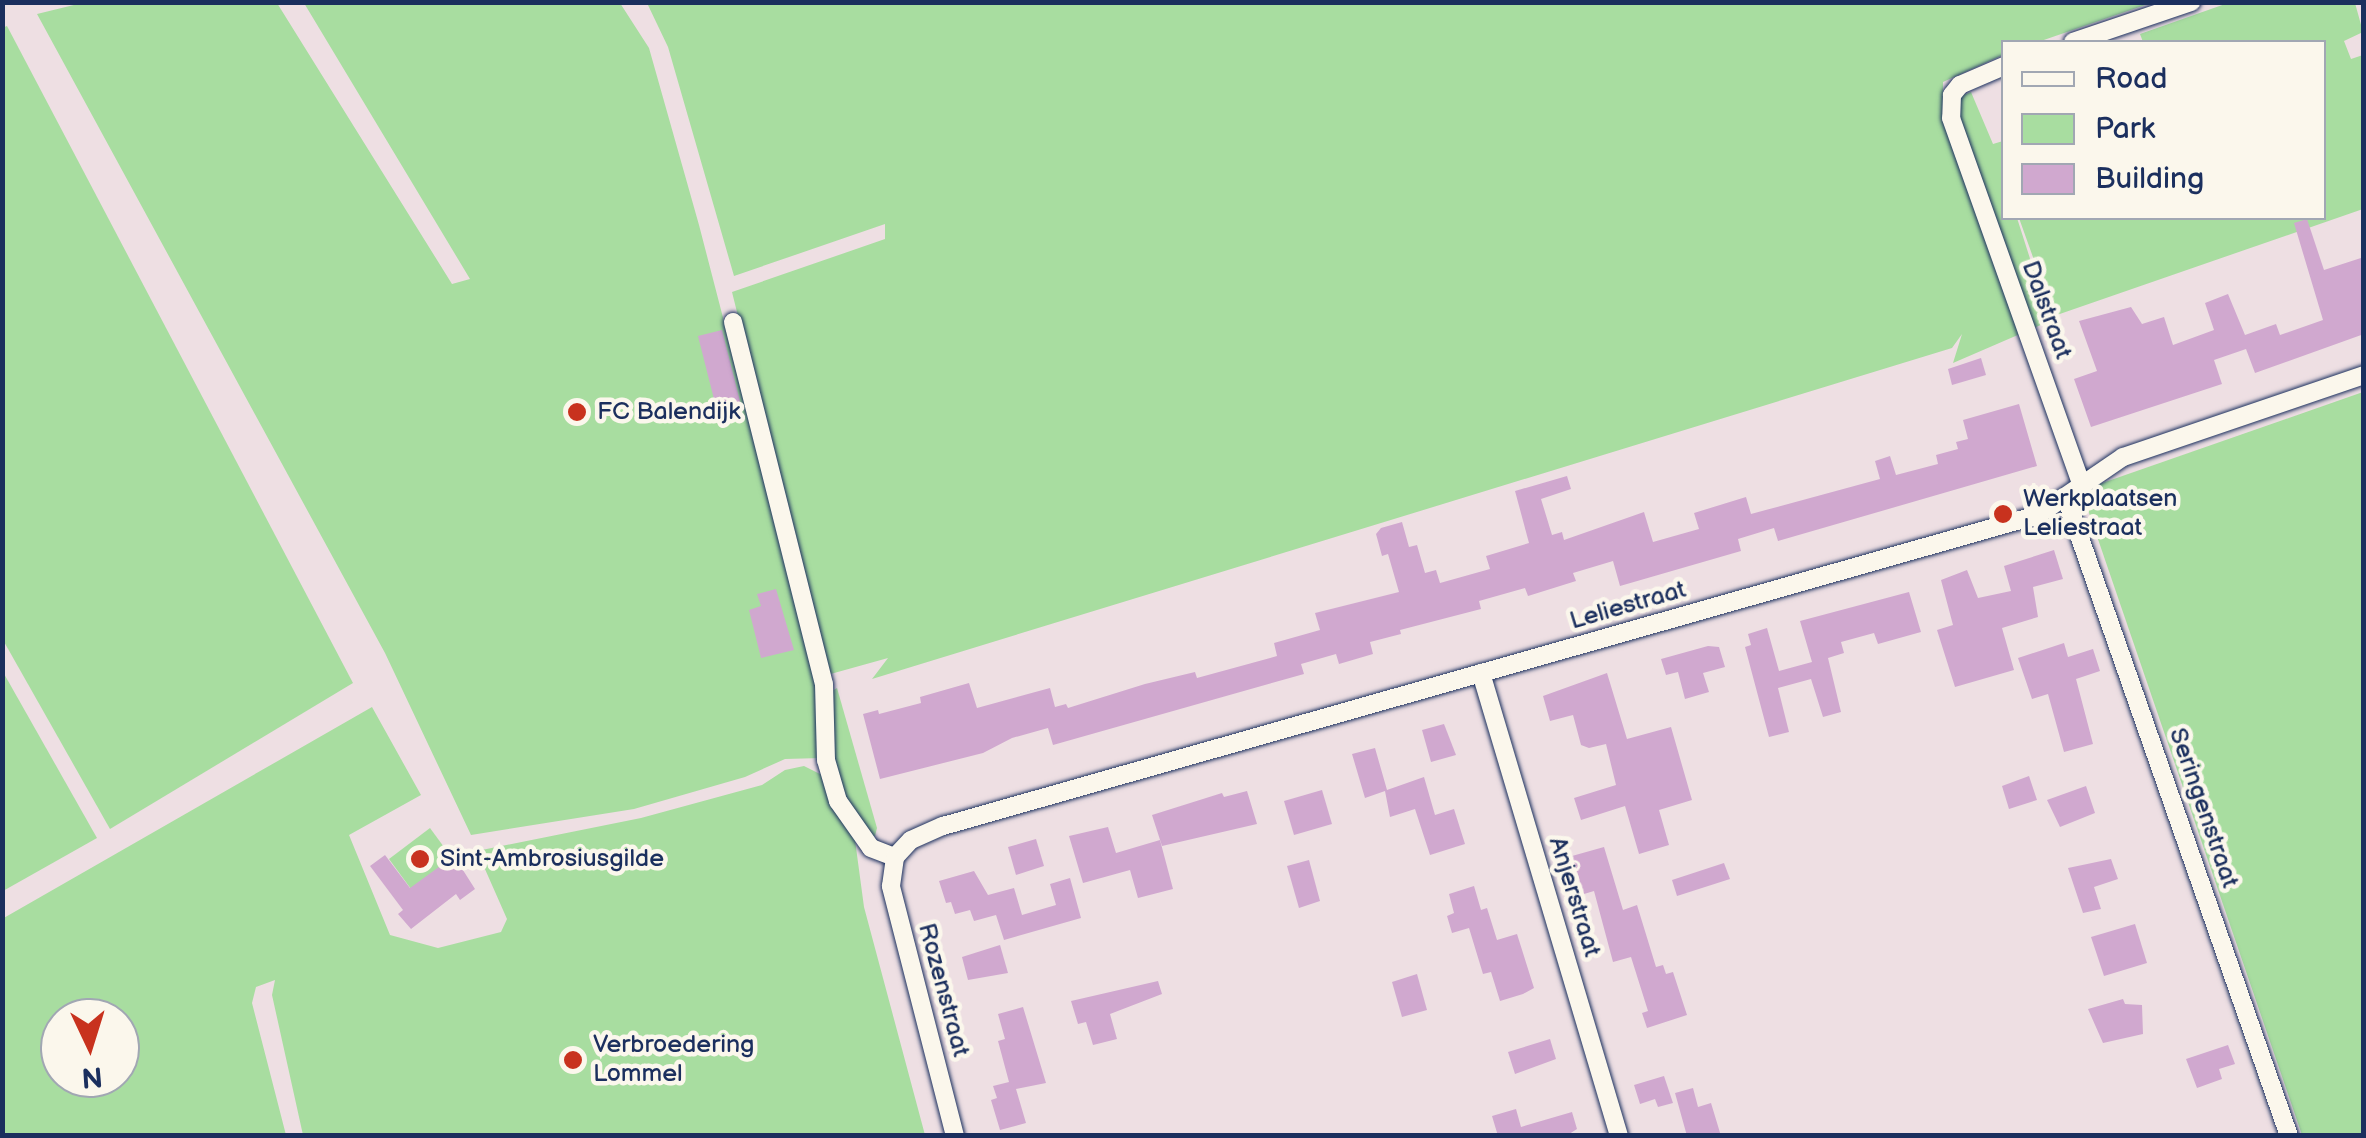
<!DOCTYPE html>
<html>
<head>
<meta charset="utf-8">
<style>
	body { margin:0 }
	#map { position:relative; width:2366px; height:1138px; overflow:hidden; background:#eedfe3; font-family:"Balsamiq Sans",sans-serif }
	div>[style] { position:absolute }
	.green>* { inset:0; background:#a8dda0 }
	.building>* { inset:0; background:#d0a8cf }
	.roads { filter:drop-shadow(0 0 2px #1b2f5e) drop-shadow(0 0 2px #1b2f5e) }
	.street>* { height:18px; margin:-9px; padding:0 9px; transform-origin:9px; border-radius:9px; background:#fbf7ec }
	.dots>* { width:28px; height:28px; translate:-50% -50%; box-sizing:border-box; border:5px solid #fbf7ec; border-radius:50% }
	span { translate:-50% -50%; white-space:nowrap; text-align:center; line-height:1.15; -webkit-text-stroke:9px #fbf7ec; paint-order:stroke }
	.street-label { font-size:25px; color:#1b2f5e }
	.poi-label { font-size:25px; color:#1b2f5e }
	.left { translate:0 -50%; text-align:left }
	.frame { position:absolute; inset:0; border:5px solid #1b2f5e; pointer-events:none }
	.legend { position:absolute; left:2001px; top:40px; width:325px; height:180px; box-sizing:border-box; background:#fbf7ec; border:2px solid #a1a7b3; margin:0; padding:12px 18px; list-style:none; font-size:30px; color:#1b2f5e }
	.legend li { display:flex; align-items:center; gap:20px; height:50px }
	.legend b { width:50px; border:2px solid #a1a7b3 }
	.north { position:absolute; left:40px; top:998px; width:100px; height:100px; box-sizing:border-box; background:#fbf7ec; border:2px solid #a1a7b3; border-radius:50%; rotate:176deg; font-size:28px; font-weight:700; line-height:40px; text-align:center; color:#1b2f5e }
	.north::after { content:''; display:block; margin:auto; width:35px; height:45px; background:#c8321e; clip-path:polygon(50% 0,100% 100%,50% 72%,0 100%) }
</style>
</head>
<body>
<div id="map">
	<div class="green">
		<div style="clip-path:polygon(82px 3px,277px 3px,452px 284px,470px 279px,304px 3px,620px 3px,649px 48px,699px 225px,819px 688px,821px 758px,785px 759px,745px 777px,634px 809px,471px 835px,385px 653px,37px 14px)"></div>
		<div style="clip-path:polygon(647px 3px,2151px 3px,2038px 42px,2004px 42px,2003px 55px,1943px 82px,1943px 103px,1971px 92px,1993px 144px,2003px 141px,2004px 218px,2017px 218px,2050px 321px,1953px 363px,1962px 334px,1952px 348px,872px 679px,888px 658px,827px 675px,732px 292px,885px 239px,885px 224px,734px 276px,668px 47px)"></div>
		<div style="clip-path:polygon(2228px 3px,2355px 3px,2363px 32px,2344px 41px,2351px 59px,2363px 55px,2363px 209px,2054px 316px,2019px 218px,2324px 218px,2324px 42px,2143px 42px,2140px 34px)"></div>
		<div style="clip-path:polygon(7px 26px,353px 683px,110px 829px,3px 640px,2px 28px)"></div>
		<div style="clip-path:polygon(2363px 392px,2363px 1135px,2302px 1135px,2088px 510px,2088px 488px)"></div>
		<div style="clip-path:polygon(3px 672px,97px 838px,3px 891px,2px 891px)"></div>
		<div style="clip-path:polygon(837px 688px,877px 828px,875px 836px,871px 836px,843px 801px,833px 754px,829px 693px)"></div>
		<div style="clip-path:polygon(evenodd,372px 707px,421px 795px,349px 835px,390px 935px,438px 948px,501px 932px,507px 919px,477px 851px,641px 818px,762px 785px,785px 770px,804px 766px,824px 776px,855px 840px,864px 907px,925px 1135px,303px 1135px,272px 995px,275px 980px,256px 987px,252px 1003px,286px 1135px,3px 1135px,2px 919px,372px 707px,60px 1018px,120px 1018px,120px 1078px,60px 1078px,60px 1018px)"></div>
		<div style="clip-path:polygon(430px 828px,452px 858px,411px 889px,389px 859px)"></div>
	</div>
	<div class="building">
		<div style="clip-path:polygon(2307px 219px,2324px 270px,2364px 257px,2364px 334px,2255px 373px,2246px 349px,2214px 360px,2222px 384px,2091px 427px,2074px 379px,2097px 371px,2079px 321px,2131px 307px,2142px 324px,2164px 317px,2173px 345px,2214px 330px,2205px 303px,2228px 294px,2245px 335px,2276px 324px,2280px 335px,2323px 320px,2294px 223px)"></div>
		<div style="clip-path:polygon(722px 330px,741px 405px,717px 411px,698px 336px)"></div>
		<div style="clip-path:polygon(1981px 358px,1986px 375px,1952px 385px,1948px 369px)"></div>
		<div style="clip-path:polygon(2019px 404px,2037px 466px,1778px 541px,1774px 528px,1738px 539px,1741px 551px,1620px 586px,1613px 561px,1573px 573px,1576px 581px,1528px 596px,1525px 588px,1479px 601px,1481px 609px,1400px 630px,1401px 634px,1370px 642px,1373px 654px,1339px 664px,1336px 654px,1301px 664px,1304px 674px,1053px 745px,1048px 728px,1012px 738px,983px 753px,880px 779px,863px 714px,878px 710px,879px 714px,921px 703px,920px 697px,969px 683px,977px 708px,1050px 688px,1055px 707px,1066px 704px,1068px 708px,1145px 684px,1195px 672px,1197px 678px,1277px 656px,1274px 643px,1320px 630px,1315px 613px,1399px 592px,1388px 554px,1382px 556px,1376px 534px,1381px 528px,1402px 522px,1409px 547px,1417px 545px,1425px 573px,1436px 570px,1440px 583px,1490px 569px,1486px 556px,1529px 543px,1515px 491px,1567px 476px,1571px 489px,1541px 499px,1552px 535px,1562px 532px,1564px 540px,1644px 512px,1653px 542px,1699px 529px,1694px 513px,1746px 497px,1751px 514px,1880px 479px,1875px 461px,1890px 456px,1896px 475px,1938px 464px,1936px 455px,1958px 449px,1956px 442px,1968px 439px,1963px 420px)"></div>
		<div style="clip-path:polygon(2054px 550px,2063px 579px,2033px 587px,2038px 617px,2002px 628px,2014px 670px,1955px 687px,1937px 630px,1953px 625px,1941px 580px,1967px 570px,1978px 598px,2011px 591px,2004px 566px)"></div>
		<div style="clip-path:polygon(776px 589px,794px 650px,761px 658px,749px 610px,761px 606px,757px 594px)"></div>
		<div style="clip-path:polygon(1909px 592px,1921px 632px,1878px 644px,1874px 633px,1841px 642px,1844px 653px,1828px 658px,1841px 712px,1823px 717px,1811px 679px,1778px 688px,1789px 732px,1769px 737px,1745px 647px,1751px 645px,1748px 634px,1767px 628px,1779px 671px,1812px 662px,1800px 621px)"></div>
		<div style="clip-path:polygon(2064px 643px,2068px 657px,2093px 649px,2100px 671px,2076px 679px,2093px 744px,2064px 752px,2048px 694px,2032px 699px,2018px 658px)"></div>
		<div style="clip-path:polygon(1708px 646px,1719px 647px,1725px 667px,1703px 673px,1709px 692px,1685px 699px,1678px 672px,1666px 675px,1661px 659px)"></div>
		<div style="clip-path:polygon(1607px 673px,1627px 739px,1671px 727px,1692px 800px,1659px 810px,1669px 845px,1639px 854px,1625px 806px,1581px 820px,1574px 798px,1616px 785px,1606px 744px,1589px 748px,1581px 745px,1573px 715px,1550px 721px,1543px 696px)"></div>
		<div style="clip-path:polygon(1444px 724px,1456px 755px,1431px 762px,1422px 730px)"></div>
		<div style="clip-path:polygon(1375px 748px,1387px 790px,1424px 777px,1435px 815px,1454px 809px,1465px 844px,1430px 855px,1415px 809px,1390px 817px,1385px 791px,1365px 798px,1352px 754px)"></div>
		<div style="clip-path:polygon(2029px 776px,2037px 800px,2009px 809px,2002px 786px)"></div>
		<div style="clip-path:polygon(2086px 786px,2095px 813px,2060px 827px,2047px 800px)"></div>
		<div style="clip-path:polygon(1322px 790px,1332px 824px,1294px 835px,1284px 801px)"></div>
		<div style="clip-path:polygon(1247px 791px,1257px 824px,1162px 846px,1152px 815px,1222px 793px,1224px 797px)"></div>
		<div style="clip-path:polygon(1108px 827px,1116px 853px,1160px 840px,1173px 889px,1138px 898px,1130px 870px,1083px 883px,1069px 836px)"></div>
		<div style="clip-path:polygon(1036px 839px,1044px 866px,1016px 875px,1008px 847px)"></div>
		<div style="clip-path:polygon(1604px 847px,1623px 910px,1637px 905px,1656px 967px,1663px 965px,1666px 974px,1673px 972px,1687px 1015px,1647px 1028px,1642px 1013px,1648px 1011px,1631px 957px,1613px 962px,1594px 891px,1584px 894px,1572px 856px)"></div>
		<div style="clip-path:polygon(385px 855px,410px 888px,454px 856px,475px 889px,460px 900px,456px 894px,411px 929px,398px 914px,403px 910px,370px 866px)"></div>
		<div style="clip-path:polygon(2111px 859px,2118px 879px,2094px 887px,2101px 909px,2083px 913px,2068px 868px)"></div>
		<div style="clip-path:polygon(1309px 860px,1320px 901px,1299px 908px,1287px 866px)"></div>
		<div style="clip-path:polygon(1724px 863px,1730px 879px,1677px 896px,1672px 880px)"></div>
		<div style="clip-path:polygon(974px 871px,988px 895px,1014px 888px,1022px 915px,1056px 905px,1050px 884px,1070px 878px,1081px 918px,1004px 940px,996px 915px,974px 921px,970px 910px,955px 914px,951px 902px,946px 903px,939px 881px)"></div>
		<div style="clip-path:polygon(1474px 886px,1481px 910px,1487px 908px,1497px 940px,1517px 934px,1534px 988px,1523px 994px,1500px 1001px,1491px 972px,1483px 974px,1469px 928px,1452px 933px,1447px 916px,1454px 913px,1449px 894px)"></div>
		<div style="clip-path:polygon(2135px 924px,2147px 963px,2104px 976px,2091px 937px)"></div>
		<div style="clip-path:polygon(1000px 945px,1008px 973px,968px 980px,962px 957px)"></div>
		<div style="clip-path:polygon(1417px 974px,1427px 1010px,1402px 1017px,1392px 982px)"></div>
		<div style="clip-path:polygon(1158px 981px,1162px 994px,1110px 1014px,1117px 1039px,1093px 1045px,1086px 1022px,1078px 1024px,1071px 1001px)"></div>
		<div style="clip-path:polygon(2123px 999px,2125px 1004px,2142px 1005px,2143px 1034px,2103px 1043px,2088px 1009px)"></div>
		<div style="clip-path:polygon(1023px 1007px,1046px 1083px,1016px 1089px,1026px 1123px,1000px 1130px,991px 1100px,997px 1098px,993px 1086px,1009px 1082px,998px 1041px,1005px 1039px,998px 1014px)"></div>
		<div style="clip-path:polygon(1550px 1039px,1556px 1059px,1515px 1074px,1508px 1052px)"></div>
		<div style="clip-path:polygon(2228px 1045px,2235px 1064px,2219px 1069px,2222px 1079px,2197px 1088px,2186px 1059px)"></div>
		<div style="clip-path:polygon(1664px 1076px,1673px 1103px,1658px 1107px,1655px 1099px,1640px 1104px,1634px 1085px)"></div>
		<div style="clip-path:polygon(1693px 1088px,1698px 1107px,1711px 1103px,1721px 1136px,1687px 1136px,1675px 1093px)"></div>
		<div style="clip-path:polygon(1516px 1109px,1521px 1127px,1572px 1112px,1577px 1129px,1566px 1136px,1498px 1136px,1492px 1116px)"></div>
	</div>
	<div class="roads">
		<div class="street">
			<div style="left:2073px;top:42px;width:125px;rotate:-18.7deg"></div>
			<div style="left:2004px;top:66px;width:48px;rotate:156.6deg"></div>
			<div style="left:1960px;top:85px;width:13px;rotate:129deg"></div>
			<div style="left:1952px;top:95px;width:23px;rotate:92deg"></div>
			<div style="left:1951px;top:118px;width:390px;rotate:70.4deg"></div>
			<div style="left:733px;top:322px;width:373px;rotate:75.9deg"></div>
			<div style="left:824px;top:684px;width:76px;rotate:88.5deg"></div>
			<div style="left:826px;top:760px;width:43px;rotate:73.7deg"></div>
			<div style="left:838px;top:801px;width:57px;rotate:54.9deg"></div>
			<div style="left:871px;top:848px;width:26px;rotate:21deg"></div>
			<div style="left:2066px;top:498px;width:676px;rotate:70.73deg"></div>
			<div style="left:1481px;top:673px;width:483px;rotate:73.4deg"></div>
			<div style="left:955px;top:1136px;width:258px;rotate:-104.4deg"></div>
			<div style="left:891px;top:886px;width:29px;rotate:-82deg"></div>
			<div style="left:895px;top:857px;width:23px;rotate:-47deg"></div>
			<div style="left:911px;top:840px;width:35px;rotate:-24deg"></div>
			<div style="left:943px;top:826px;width:1138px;rotate:-15.86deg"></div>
			<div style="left:2038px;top:515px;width:103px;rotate:-34.3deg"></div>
			<div style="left:2123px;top:457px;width:255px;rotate:-18.8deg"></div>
		</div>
	</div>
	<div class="dots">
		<div style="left:577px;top:412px;background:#c8321e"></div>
		<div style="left:2003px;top:514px;background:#c8321e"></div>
		<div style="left:420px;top:859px;background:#c8321e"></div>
		<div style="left:573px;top:1060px;background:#c8321e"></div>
	</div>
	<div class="street-label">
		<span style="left:2046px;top:310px;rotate:70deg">Dalstraat</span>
		<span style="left:1628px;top:606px;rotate:-16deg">Leliestraat</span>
		<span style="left:2203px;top:808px;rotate:71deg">Seringenstraat</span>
		<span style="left:1574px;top:897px;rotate:73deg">Anjerstraat</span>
		<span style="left:943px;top:990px;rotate:75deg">Rozenstraat</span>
	</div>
	<div class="poi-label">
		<span class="left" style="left:597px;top:412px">FC Balendijk</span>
		<span class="left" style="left:2023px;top:514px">Werkplaatsen<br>Leliestraat</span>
		<span class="left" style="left:440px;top:859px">Sint-Ambrosiusgilde</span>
		<span class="left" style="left:593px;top:1060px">Verbroedering<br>Lommel</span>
	</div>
	<div class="frame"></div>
	<ul class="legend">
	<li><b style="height:12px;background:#fbf7ec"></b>Road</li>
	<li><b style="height:28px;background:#a8dda0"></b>Park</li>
	<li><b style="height:28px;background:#d0a8cf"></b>Building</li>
	</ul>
	<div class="north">N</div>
</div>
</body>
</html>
